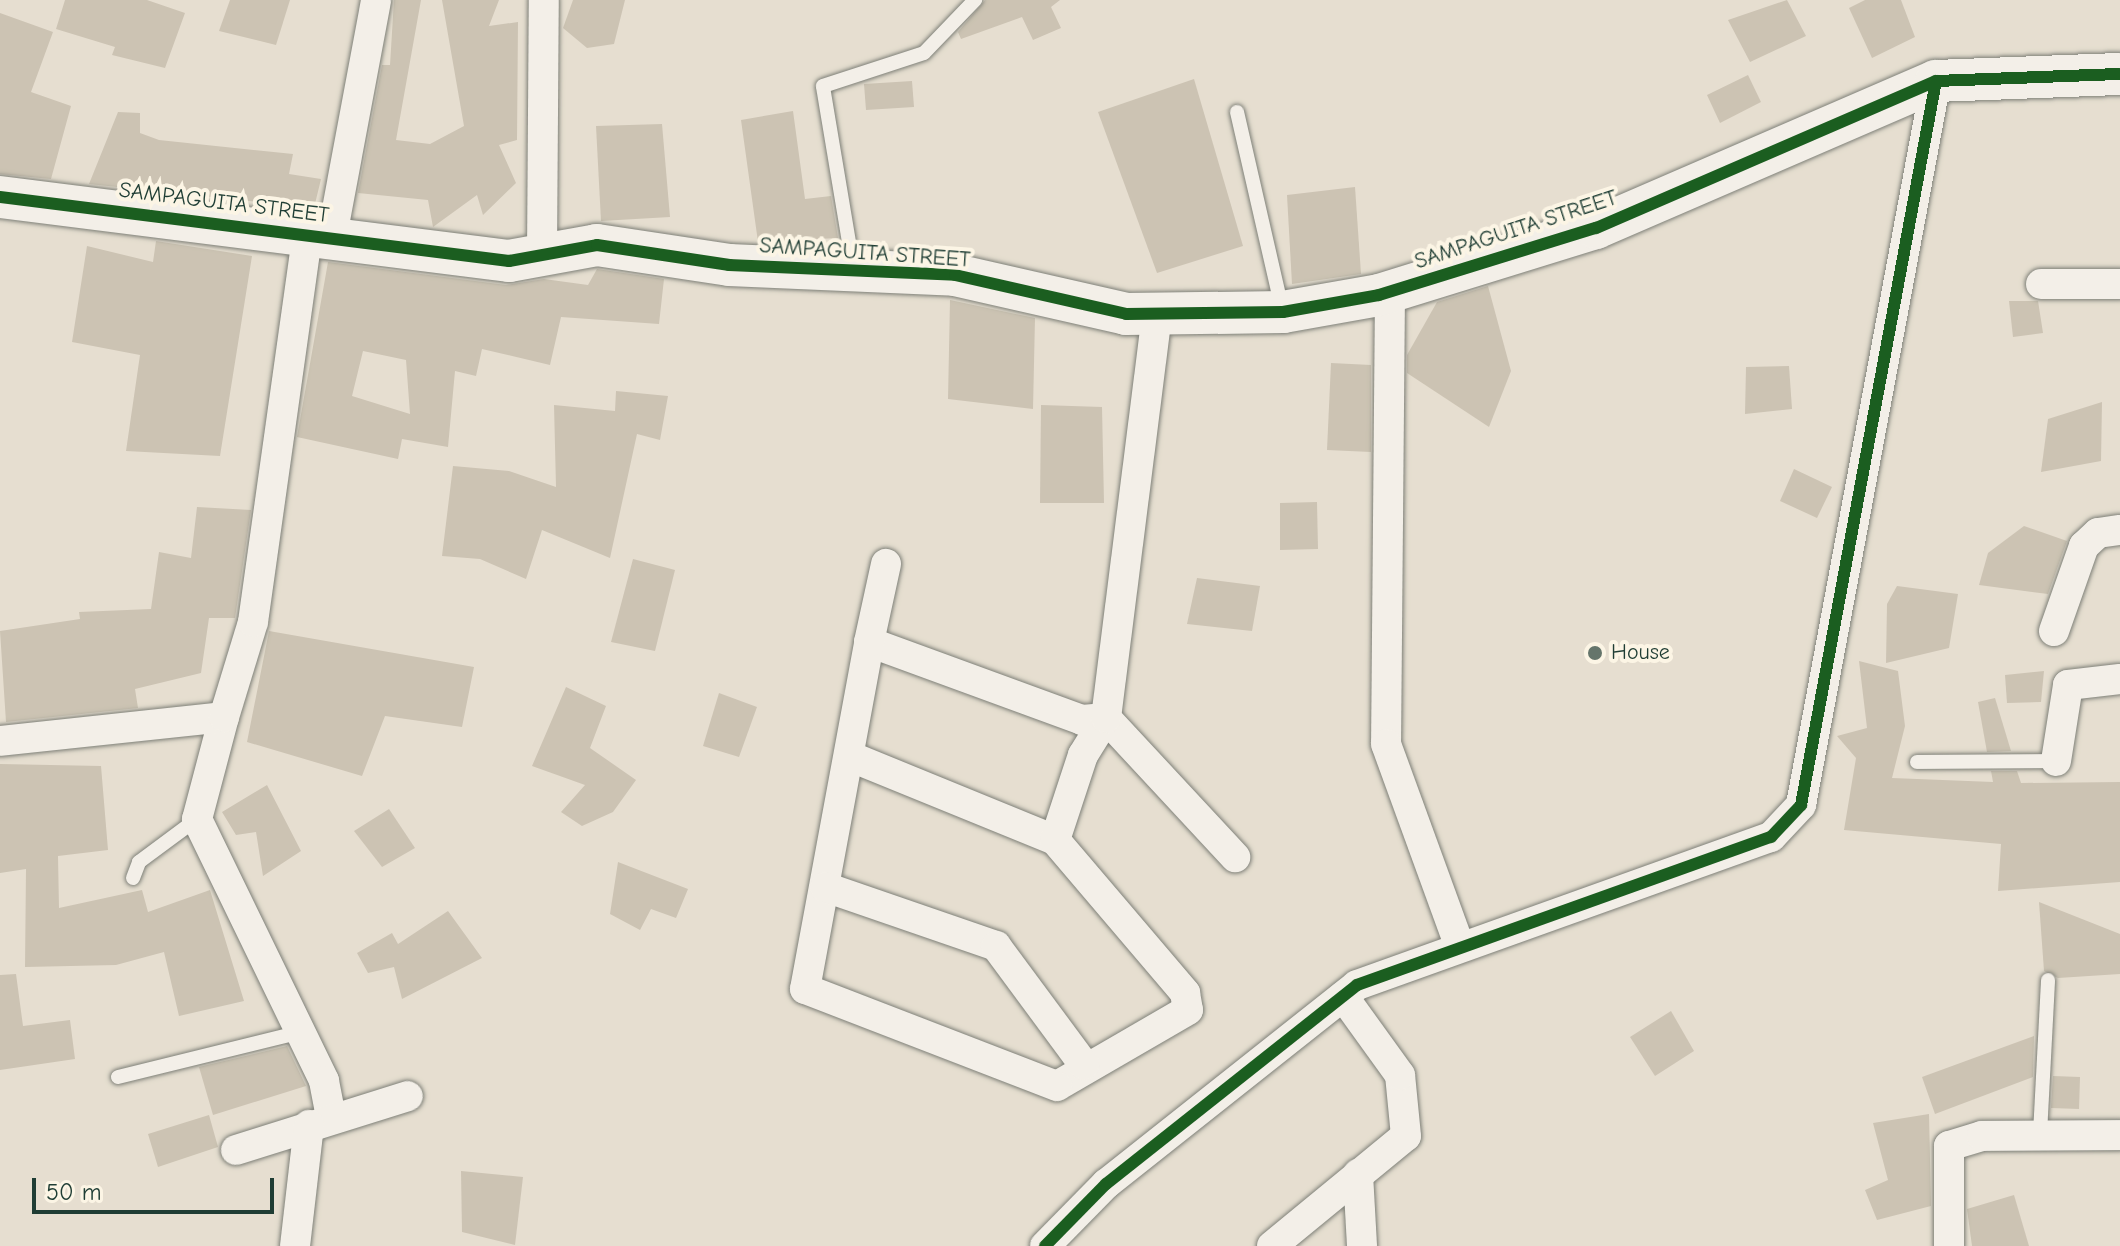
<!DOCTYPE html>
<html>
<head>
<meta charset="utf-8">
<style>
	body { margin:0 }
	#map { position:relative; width:2120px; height:1246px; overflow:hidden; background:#e6ded0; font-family:"Comic Neue",sans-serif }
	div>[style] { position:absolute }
	.building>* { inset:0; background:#ccc3b3 }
	.roads { filter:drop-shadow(0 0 2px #7e8078) drop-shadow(0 0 2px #7e8078) }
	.lane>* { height:14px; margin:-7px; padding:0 7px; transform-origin:7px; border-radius:7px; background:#f3efe8 }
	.street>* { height:30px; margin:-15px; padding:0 15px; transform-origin:15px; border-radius:15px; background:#f3efe8 }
	.secondary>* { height:42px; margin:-21px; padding:0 21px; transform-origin:21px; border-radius:21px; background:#f3efe8 }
	.cycleway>* { height:12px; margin:-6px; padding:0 6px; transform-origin:6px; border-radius:6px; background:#1b5e20 }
	.dots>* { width:22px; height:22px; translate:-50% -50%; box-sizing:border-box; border:4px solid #fcf5e5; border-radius:50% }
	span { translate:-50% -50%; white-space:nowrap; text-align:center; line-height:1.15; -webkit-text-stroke:8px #fcf5e5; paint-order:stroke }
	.street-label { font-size:22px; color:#1f3d34 }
	.poi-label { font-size:22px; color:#1f3d34 }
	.left { translate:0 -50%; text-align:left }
	.scale { position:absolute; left:32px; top:1178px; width:242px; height:36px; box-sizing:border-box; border:4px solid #1f3d34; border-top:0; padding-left:10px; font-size:24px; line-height:28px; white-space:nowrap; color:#1f3d34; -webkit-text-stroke:6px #fcf5e5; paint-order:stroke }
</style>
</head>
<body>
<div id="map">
	<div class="building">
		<div style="clip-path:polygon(65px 0,147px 0,185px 13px,165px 68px,112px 55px,115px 47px,56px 29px)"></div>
		<div style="clip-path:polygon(230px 0,290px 0,276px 45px,219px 31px)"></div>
		<div style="clip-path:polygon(394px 0,421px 0,396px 140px,430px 144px,464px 126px,442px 0,499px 0,489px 26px,518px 22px,517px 140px,499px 145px,516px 183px,483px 215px,477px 195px,433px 227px,428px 200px,358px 193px,382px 65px,390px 65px)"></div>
		<div style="clip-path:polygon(573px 0,625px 0,614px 44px,587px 48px,563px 28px)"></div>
		<div style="clip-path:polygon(985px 0,1060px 0,1051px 7px,1061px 28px,1033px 40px,1022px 17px,961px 39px,958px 32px)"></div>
		<div style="clip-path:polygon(1787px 0,1806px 36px,1750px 62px,1728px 20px)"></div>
		<div style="clip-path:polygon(1865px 0,1901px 0,1915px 37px,1872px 58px,1849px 8px)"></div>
		<div style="clip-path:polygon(0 13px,53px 32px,31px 92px,71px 106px,51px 179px,0 174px)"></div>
		<div style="clip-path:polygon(1748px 75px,1761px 102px,1720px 123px,1707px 95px)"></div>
		<div style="clip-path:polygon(1194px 79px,1243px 246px,1157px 273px,1098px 112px)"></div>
		<div style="clip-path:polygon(912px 81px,914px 107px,866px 110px,864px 84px)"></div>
		<div style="clip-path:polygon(793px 111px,805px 199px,831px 196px,838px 238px,758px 242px,741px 120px)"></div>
		<div style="clip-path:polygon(118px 112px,140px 113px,140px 133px,159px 140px,293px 154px,289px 174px,321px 179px,314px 208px,89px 184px)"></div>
		<div style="clip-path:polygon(662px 124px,670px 217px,601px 221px,596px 126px)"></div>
		<div style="clip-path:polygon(1355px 187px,1361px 274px,1292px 284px,1287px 195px)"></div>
		<div style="clip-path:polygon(156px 241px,252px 256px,220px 456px,126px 451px,140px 355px,72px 342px,87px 246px,153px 262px)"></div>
		<div style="clip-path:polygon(evenodd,328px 262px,506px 285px,544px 279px,588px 285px,597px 269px,664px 279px,659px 324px,561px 317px,550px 365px,482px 349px,476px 376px,455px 371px,448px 447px,402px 439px,398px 459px,297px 437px,328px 262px,363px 351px,406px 360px,410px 414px,352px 396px,363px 351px)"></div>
		<div style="clip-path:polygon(1488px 286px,1511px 371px,1489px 427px,1407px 373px,1407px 355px,1437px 302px)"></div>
		<div style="clip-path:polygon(950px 300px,1035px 318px,1033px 409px,948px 399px)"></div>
		<div style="clip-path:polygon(2009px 301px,2038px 301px,2043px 333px,2013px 337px)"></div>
		<div style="clip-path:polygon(1331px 363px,1371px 365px,1371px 452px,1327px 450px)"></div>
		<div style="clip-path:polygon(1789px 366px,1792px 409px,1745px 414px,1746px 367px)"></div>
		<div style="clip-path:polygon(616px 391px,668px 396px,660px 440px,637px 434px,610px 558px,542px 530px,526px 579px,480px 559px,442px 556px,453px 466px,509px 471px,556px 487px,554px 405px,615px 411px)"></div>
		<div style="clip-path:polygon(2102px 402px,2101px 461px,2041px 472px,2048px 419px)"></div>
		<div style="clip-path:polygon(1041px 405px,1102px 407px,1104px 503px,1040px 503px)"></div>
		<div style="clip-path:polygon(1794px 469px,1832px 487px,1817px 518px,1780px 501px)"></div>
		<div style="clip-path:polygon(1317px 502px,1318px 549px,1280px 550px,1280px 503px)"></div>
		<div style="clip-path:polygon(197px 507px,251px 510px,235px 618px,209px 618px,201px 673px,135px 689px,138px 708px,6px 722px,0 631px,80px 619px,79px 612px,151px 609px,159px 552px,191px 558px)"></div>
		<div style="clip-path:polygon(2024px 526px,2067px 541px,2048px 594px,1979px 585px,1988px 553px)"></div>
		<div style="clip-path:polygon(633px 559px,675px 570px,655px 651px,611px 642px)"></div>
		<div style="clip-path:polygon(1197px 578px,1260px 586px,1252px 631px,1187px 624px)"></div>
		<div style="clip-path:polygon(1897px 586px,1958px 594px,1949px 648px,1886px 663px,1887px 604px)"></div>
		<div style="clip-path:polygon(269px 631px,474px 667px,462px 727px,385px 716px,362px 776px,247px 742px)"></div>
		<div style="clip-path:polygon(1859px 661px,1898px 671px,1905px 726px,1892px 778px,1993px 782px,1991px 771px,2017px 771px,2021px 783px,2120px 782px,2120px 882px,1998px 891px,2001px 844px,1844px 830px,1856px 758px,1837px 736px,1867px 728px)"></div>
		<div style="clip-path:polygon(2044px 671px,2041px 702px,2007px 703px,2005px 675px)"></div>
		<div style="clip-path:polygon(566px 687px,606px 706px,590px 748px,636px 780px,613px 812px,582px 826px,561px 812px,585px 785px,532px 766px)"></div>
		<div style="clip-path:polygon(719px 693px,757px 707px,739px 757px,703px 746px)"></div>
		<div style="clip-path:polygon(1995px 698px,2011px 751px,1987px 752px,1978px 702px)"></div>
		<div style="clip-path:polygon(0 764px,101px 766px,108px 850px,58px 856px,59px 908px,142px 890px,148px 912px,210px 890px,244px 1001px,179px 1016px,164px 952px,116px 965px,25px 967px,26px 869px,0 873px)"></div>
		<div style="clip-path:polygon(267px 785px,301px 851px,263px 876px,256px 832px,236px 835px,222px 812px)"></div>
		<div style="clip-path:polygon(389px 809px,415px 848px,382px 867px,354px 831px)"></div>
		<div style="clip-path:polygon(618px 862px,688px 889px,676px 918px,651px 909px,640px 930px,610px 914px)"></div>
		<div style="clip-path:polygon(2039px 902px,2120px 934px,2120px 974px,2058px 978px,2044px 971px)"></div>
		<div style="clip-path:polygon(448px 911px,482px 958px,402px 999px,394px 967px,368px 973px,357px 953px,392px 933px,398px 944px)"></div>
		<div style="clip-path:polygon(16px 974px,23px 1026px,70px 1020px,75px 1059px,0 1070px,0 975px)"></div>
		<div style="clip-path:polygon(1671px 1011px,1694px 1051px,1655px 1076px,1630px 1037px)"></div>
		<div style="clip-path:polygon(2034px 1036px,2033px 1077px,1935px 1114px,1922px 1077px)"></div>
		<div style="clip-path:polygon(287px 1046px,306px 1086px,213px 1115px,199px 1067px)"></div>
		<div style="clip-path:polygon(2053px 1076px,2080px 1077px,2079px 1109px,2051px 1108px)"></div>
		<div style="clip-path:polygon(1929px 1114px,1931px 1206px,1877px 1220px,1865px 1190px,1888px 1180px,1873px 1123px)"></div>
		<div style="clip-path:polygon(209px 1115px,218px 1147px,158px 1167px,148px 1134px)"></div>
		<div style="clip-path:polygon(461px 1171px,523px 1177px,515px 1245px,462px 1232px)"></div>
		<div style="clip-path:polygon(2014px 1195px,2029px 1246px,1972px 1246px,1967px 1209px)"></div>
	</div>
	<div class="roads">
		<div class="lane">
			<div style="left:1237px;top:112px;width:201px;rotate:77.1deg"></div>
			<div style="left:853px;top:266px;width:182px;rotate:-99.5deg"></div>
			<div style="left:823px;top:86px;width:106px;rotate:-18.1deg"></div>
			<div style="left:924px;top:53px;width:74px;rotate:-46.1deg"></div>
			<div style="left:1917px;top:762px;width:139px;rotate:-0.4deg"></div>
			<div style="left:133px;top:878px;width:17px;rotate:-69deg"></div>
			<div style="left:139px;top:862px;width:72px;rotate:-36.6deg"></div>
			<div style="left:118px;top:1077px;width:188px;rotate:-13.8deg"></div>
			<div style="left:2040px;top:1134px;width:154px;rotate:-87deg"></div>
		</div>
		<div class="street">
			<div style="left:332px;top:236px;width:240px;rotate:-79.4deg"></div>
			<div style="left:542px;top:255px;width:255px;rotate:-89.6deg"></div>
			<div style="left:2041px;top:284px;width:79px"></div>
			<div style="left:1390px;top:292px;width:452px;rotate:90.5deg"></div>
			<div style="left:1386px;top:744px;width:214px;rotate:70deg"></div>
			<div style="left:2054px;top:631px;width:90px;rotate:-70.6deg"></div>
			<div style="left:2084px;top:546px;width:19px;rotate:-43deg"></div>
			<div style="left:2098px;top:533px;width:22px;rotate:-8deg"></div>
			<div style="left:869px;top:642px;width:227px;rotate:20.1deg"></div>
			<div style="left:1082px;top:720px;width:24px;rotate:-5deg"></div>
			<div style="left:1106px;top:718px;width:190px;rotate:47.1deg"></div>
			<div style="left:224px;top:717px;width:106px;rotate:104.8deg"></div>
			<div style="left:197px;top:819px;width:291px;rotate:64.1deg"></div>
			<div style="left:324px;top:1081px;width:36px;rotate:79deg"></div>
			<div style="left:0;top:741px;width:225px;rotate:-6.1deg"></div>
			<div style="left:224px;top:717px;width:99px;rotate:-73deg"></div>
			<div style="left:253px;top:622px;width:395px;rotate:-82deg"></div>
			<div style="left:849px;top:756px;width:222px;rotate:22.2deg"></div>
			<div style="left:1055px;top:840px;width:201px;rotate:49.6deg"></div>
			<div style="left:1185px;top:993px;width:17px;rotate:80deg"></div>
			<div style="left:1188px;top:1010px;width:151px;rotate:149.9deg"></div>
			<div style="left:1057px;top:1086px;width:270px;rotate:-158.9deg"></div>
			<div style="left:805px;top:989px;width:353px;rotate:-79.5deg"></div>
			<div style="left:869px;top:642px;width:80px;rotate:-77.7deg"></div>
			<div style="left:2056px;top:761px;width:77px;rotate:-81deg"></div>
			<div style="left:2068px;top:685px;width:52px;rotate:-6.6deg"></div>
			<div style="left:1055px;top:840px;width:89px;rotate:-71.8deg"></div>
			<div style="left:1083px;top:755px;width:44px;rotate:-58.1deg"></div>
			<div style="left:1106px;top:718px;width:404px;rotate:-82.8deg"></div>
			<div style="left:825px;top:887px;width:181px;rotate:19deg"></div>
			<div style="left:996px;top:946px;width:148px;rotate:53.5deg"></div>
			<div style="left:236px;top:1150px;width:180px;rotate:-17.4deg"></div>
			<div style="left:1358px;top:1174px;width:72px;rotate:86.8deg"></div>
			<div style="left:295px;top:1246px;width:122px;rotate:-83.4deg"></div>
			<div style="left:1045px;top:1246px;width:87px;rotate:-45.5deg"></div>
			<div style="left:1106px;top:1184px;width:320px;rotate:-38.4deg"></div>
			<div style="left:1357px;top:985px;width:440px;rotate:-19.7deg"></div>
			<div style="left:1771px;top:837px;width:44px;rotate:-46.8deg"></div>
			<div style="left:1801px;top:805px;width:736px;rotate:-79.44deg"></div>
			<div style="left:1272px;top:1246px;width:173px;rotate:-39.4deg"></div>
			<div style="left:1406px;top:1136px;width:61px;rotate:-95.6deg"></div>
			<div style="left:1400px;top:1075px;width:97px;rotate:-125.8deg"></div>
			<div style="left:1949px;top:1246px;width:100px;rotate:-90deg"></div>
			<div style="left:1949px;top:1146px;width:34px;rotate:-17deg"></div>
			<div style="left:1982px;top:1136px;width:138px;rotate:-0.4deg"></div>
		</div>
		<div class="secondary">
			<div style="left:0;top:197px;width:513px;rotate:7.17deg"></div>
			<div style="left:509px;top:261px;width:89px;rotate:-10.3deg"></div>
			<div style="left:597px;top:245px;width:134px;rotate:8.6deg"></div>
			<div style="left:729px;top:265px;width:226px;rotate:2.5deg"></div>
			<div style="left:955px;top:275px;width:175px;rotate:12.8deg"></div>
			<div style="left:1126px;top:314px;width:157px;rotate:-0.7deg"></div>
			<div style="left:1283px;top:312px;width:97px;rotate:-10deg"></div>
			<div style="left:1379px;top:295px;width:227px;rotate:-17.2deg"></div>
			<div style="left:1596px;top:228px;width:370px;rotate:-23.4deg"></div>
			<div style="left:1936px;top:81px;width:184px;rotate:-2.2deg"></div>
		</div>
	</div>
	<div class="cycleway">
		<div style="left:0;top:197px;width:513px;rotate:7.17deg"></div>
		<div style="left:509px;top:261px;width:89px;rotate:-10.3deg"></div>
		<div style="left:597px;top:245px;width:134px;rotate:8.6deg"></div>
		<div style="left:729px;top:265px;width:226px;rotate:2.5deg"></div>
		<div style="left:955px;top:275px;width:175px;rotate:12.8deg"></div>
		<div style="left:1126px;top:314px;width:157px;rotate:-0.7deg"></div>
		<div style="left:1283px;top:312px;width:97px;rotate:-10deg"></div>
		<div style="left:1379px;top:295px;width:227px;rotate:-17.2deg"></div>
		<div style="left:1596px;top:228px;width:370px;rotate:-23.4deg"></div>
		<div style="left:1936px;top:81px;width:184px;rotate:-2.2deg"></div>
		<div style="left:1045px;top:1246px;width:87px;rotate:-45.5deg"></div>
		<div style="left:1106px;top:1184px;width:320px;rotate:-38.4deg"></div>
		<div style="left:1357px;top:985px;width:440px;rotate:-19.7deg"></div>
		<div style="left:1771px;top:837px;width:44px;rotate:-46.8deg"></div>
		<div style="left:1801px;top:805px;width:736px;rotate:-79.44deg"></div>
	</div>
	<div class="dots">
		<div style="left:1595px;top:653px;background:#65756b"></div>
	</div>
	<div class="street-label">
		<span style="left:224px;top:203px;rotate:7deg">SAMPAGUITA STREET</span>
		<span style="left:1516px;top:230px;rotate:-18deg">SAMPAGUITA STREET</span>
		<span style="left:865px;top:253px;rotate:4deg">SAMPAGUITA STREET</span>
	</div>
	<div class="poi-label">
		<span class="left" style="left:1611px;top:653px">House</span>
	</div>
	<div class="scale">50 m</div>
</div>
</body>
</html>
